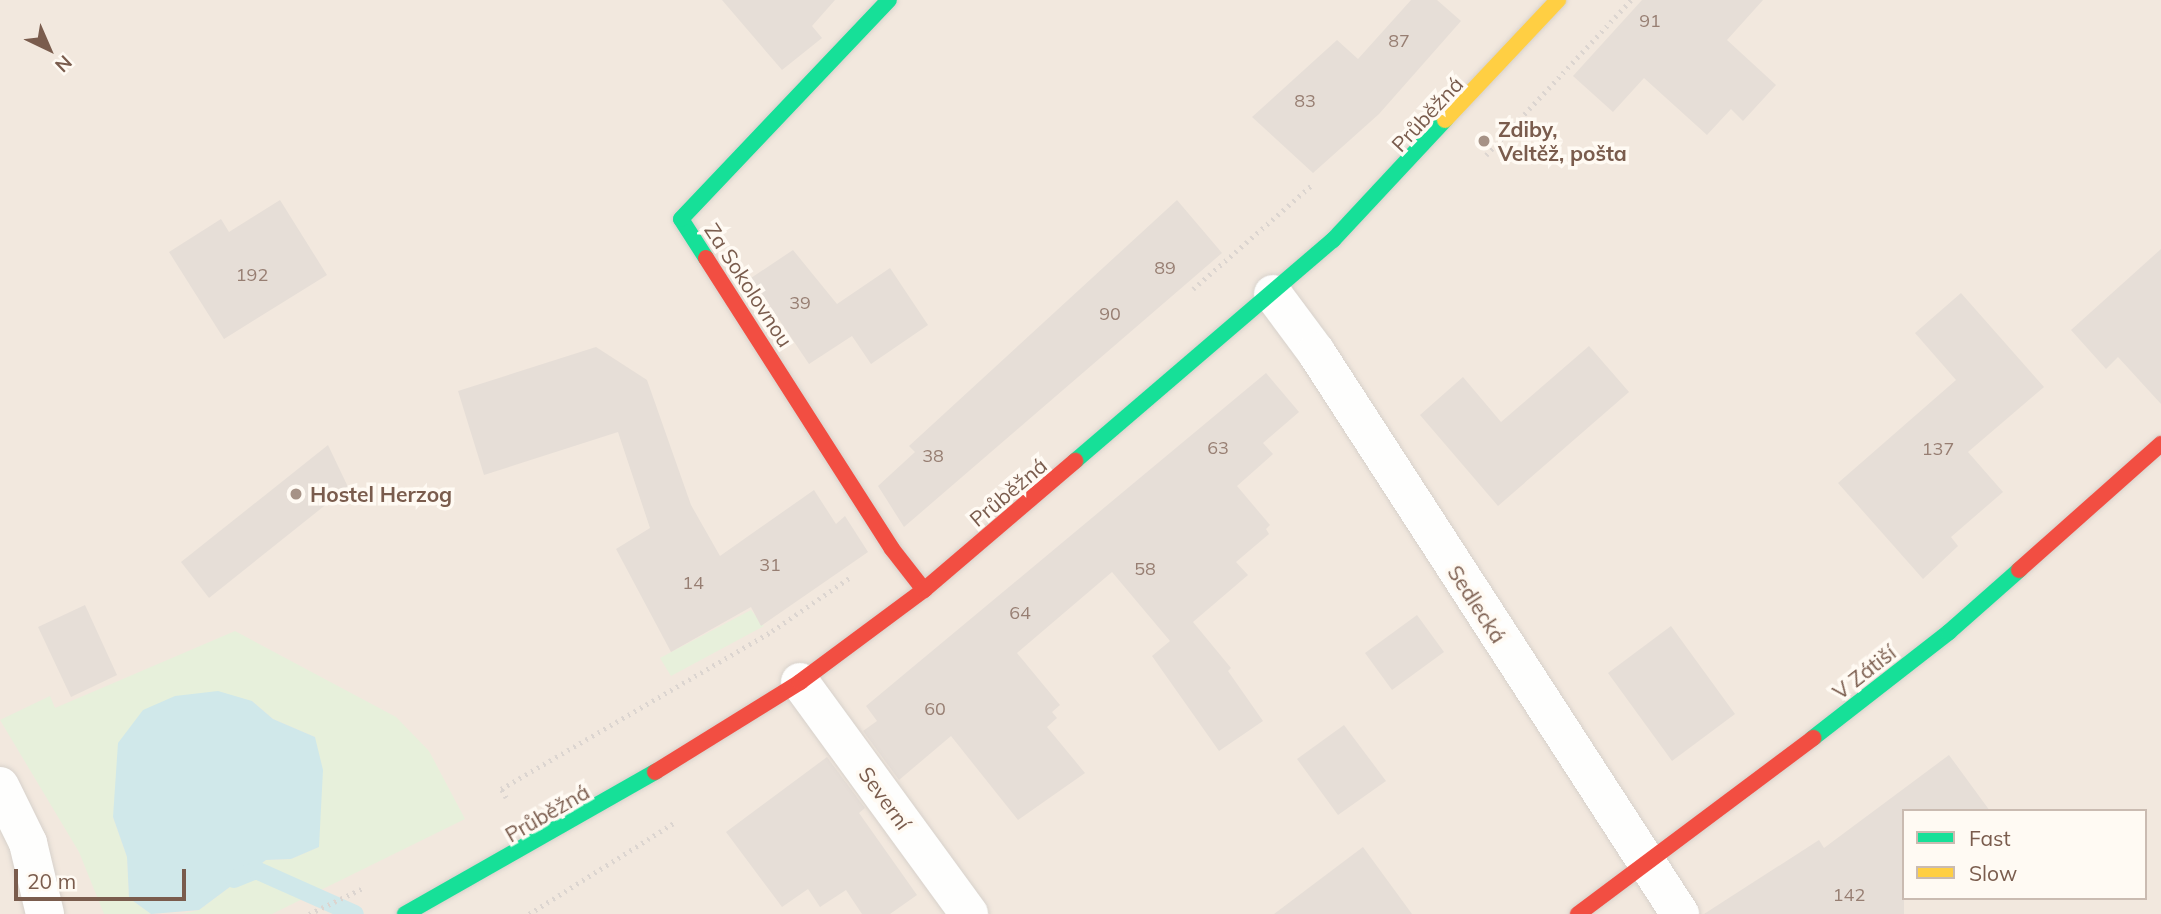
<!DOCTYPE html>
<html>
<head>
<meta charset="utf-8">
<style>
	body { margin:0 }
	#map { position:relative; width:2161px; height:914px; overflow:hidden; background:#f9f5f0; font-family:Mulish,sans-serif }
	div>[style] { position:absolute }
	.residential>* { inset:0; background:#f2e8de }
	.green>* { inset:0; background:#e7f0db }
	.water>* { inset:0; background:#d0e8ea }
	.stream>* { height:18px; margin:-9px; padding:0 9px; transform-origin:9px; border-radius:9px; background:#d0e8ea }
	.building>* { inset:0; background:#e6ded7 }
	.path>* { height:4.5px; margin-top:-2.25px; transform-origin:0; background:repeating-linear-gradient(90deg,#dcd5d0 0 2px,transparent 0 7px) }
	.roads { filter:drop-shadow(0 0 2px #d7d1cb) drop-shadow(0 0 2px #d7d1cb) }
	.street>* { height:38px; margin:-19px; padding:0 19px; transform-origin:19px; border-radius:19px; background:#fefefd }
	.fast>* { height:16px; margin:-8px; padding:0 8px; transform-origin:8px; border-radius:8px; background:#16e098 }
	.slow>* { height:16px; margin:-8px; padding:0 8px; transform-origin:8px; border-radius:8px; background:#ffcf43 }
	.jam>* { height:16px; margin:-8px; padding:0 8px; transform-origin:8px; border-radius:8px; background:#f24e42 }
	.dots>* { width:19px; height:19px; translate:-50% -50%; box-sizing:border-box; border:4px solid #fffaf3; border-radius:50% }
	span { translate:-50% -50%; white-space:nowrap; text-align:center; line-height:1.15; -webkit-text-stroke:7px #fffaf3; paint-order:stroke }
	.number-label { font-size:18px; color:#977e72 }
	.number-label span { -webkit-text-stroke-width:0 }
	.street-label { font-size:21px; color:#7a5c4d }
	.poi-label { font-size:21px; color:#7a5c4d; font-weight:700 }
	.left { translate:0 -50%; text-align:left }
	.legend { position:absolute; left:1902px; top:809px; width:245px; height:91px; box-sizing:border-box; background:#fffaf3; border:2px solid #cabbb1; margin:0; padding:9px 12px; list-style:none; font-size:21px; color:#7a5c4d }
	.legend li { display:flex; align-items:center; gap:14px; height:35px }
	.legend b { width:35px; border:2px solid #cabbb1 }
	.north { position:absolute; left:14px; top:14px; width:70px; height:70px; -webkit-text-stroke:5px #fffaf3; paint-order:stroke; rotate:136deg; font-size:19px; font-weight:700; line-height:28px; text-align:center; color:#7a5c4d }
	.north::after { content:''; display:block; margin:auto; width:24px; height:32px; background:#7a5c4d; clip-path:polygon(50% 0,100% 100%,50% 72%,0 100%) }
	.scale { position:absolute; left:14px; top:869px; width:172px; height:32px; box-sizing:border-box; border:4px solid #7a5c4d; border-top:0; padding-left:9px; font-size:21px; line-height:24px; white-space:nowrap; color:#7a5c4d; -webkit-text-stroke:5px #fffaf3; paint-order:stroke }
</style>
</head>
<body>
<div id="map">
	<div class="residential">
		<div style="clip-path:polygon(evenodd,0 0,2161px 0,2161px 914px,0 914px,0 0,1904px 811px,2145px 811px,2145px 898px,1904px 898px,1904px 811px)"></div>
	</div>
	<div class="green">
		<div style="clip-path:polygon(751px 610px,764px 626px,671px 676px,660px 658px)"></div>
		<div style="clip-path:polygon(235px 631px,396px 717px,429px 751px,465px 819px,272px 914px,183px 914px,199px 910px,266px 860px,291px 859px,319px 847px,315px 737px,273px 719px,252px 701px,113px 817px,127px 857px,129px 898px,151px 914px,104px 914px,79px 852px,0 720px,50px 696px,55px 708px)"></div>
	</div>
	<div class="water">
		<div style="clip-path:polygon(218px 691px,252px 701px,273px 719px,315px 737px,323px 770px,319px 847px,291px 859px,266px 860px,199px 910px,151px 914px,129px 898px,127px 857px,113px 817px,118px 743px,143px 710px,175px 696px)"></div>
	</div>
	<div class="stream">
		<div style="left:234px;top:879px;width:24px;rotate:-22deg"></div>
		<div style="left:256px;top:870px;width:108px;rotate:24deg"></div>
	</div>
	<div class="building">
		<div style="clip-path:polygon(722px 0,835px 0,812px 26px,822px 38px,782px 70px)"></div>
		<div style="clip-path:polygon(1411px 0,1437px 0,1461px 21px,1379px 114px,1313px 173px,1252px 117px,1337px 40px,1358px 59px)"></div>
		<div style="clip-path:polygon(1642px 0,1763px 0,1727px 40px,1776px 85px,1743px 121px,1731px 109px,1707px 135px,1644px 78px,1613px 112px,1573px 76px)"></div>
		<div style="clip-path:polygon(280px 200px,327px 275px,224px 339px,169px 252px,221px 219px,229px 232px)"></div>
		<div style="clip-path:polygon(1177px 200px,1222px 253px,904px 527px,878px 486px,915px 452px,909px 446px)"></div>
		<div style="clip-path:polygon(2161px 249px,2161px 404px,2118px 357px,2106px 369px,2071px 330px)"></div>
		<div style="clip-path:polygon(793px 250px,837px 304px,890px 268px,928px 325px,871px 364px,852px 336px,809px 364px,751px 278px)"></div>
		<div style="clip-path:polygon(1961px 293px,2044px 387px,1968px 452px,2003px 492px,1951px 537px,1958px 546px,1923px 579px,1838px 483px,1956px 380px,1915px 333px)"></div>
		<div style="clip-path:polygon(1589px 346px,1629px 392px,1498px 506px,1420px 415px,1463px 377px,1501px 422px)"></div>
		<div style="clip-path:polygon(596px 347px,647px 380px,691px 505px,720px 556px,814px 490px,836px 524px,845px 516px,868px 552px,761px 626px,751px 607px,671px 652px,616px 549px,650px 528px,618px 432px,484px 475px,458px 391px)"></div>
		<div style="clip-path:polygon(1266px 373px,1299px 412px,1263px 443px,1273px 454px,1237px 486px,1270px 525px,1266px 529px,1269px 534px,1236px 562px,1248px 575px,1193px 622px,1231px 668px,1228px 671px,1263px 721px,1219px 751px,1152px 656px,1170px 641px,1112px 572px,1017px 653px,1060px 705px,1052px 712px,1057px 718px,1047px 727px,1085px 773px,1018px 820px,951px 736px,899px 780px,863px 731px,877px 721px,866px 706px)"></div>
		<div style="clip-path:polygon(328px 445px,348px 487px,209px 598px,181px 562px)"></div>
		<div style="clip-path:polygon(85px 605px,117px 675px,71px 697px,38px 627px)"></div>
		<div style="clip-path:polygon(1417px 615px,1444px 652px,1392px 690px,1365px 653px)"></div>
		<div style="clip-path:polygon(1671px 626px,1735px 714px,1672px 761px,1608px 673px)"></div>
		<div style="clip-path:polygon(1344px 725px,1386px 781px,1338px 815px,1297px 759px)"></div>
		<div style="clip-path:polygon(1949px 755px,1990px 811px,1904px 811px,1904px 914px,1704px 914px,1819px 840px,1824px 848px)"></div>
		<div style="clip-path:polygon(827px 757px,865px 808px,859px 813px,917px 895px,890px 914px,862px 914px,846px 890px,820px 907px,808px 889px,782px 907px,726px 832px)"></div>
		<div style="clip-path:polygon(1363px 847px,1412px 914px,1274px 914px)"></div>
	</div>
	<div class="path">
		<div style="left:1486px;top:155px;width:212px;rotate:-46.9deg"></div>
		<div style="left:1193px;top:289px;width:159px;rotate:-41.2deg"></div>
		<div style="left:506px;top:798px;width:10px;rotate:-119deg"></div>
		<div style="left:501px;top:789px;width:314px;rotate:-30.2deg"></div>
		<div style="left:772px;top:631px;width:97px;rotate:-34.5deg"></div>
		<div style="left:309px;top:914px;width:60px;rotate:-25.7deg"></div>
		<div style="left:529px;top:914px;width:173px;rotate:-32.2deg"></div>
	</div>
	<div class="roads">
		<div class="street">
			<div style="left:1273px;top:294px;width:72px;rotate:53.4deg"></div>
			<div style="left:1316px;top:352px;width:670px;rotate:57.07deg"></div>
			<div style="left:800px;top:682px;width:287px;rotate:53.9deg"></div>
			<div style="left:0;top:786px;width:64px;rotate:63.8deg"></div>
			<div style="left:28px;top:843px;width:73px;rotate:76.5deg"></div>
		</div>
		<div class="fast">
			<div style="left:706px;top:258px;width:46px;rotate:-122.7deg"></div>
			<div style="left:681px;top:219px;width:302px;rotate:-46.5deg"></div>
			<div style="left:1075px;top:461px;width:340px;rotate:-40.6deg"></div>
			<div style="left:1333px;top:240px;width:164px;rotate:-47deg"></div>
			<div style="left:1813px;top:738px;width:172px;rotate:-37.9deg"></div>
			<div style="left:1949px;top:632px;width:94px;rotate:-41.5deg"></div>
			<div style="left:405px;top:914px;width:288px;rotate:-29.6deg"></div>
		</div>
		<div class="slow">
			<div style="left:1445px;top:120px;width:165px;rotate:-46.7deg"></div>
		</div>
		<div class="jam">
			<div style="left:706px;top:258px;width:345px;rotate:57.4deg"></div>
			<div style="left:892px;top:549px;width:52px;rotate:52deg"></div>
			<div style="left:2019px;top:570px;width:190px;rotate:-41.6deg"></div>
			<div style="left:655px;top:772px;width:171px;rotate:-31.8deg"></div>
			<div style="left:800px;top:682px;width:154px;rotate:-36.6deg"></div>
			<div style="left:924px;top:590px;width:199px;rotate:-40.5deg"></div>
			<div style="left:1578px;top:914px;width:294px;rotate:-36.8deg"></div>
		</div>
	</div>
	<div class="dots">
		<div style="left:1484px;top:141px;background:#a69286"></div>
		<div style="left:296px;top:494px;background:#a69286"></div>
	</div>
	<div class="number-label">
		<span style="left:1650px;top:21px">91</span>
		<span style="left:1399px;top:41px">87</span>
		<span style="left:1305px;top:101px">83</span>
		<span style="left:1165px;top:268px">89</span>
		<span style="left:252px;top:275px">192</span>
		<span style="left:800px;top:303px">39</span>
		<span style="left:1110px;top:314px">90</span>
		<span style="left:1218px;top:448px">63</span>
		<span style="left:1938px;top:449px">137</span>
		<span style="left:933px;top:456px">38</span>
		<span style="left:770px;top:565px">31</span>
		<span style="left:1145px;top:569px">58</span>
		<span style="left:693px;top:583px">14</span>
		<span style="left:1020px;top:613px">64</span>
		<span style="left:935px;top:709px">60</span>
		<span style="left:1849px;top:895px">142</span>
	</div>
	<div class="street-label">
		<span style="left:1427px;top:114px;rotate:-47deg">Průběžná</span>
		<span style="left:749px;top:285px;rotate:57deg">Za Sokolovnou</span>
		<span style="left:1008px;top:492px;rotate:-40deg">Průběžná</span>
		<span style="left:1477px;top:604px;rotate:57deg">Sedlecká</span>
		<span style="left:1864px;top:672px;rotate:-38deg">V Zátiší</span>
		<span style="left:885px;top:798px;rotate:54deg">Severní</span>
		<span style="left:547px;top:813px;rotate:-30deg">Průběžná</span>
	</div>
	<div class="poi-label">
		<span class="left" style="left:1498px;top:141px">Zdiby,<br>Veltěž, pošta</span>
		<span class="left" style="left:310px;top:494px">Hostel Herzog</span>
	</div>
	<ul class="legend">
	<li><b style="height:9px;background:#16e098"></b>Fast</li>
	<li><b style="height:9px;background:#ffcf43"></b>Slow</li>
	</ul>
	<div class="north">N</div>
	<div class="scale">20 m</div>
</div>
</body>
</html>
